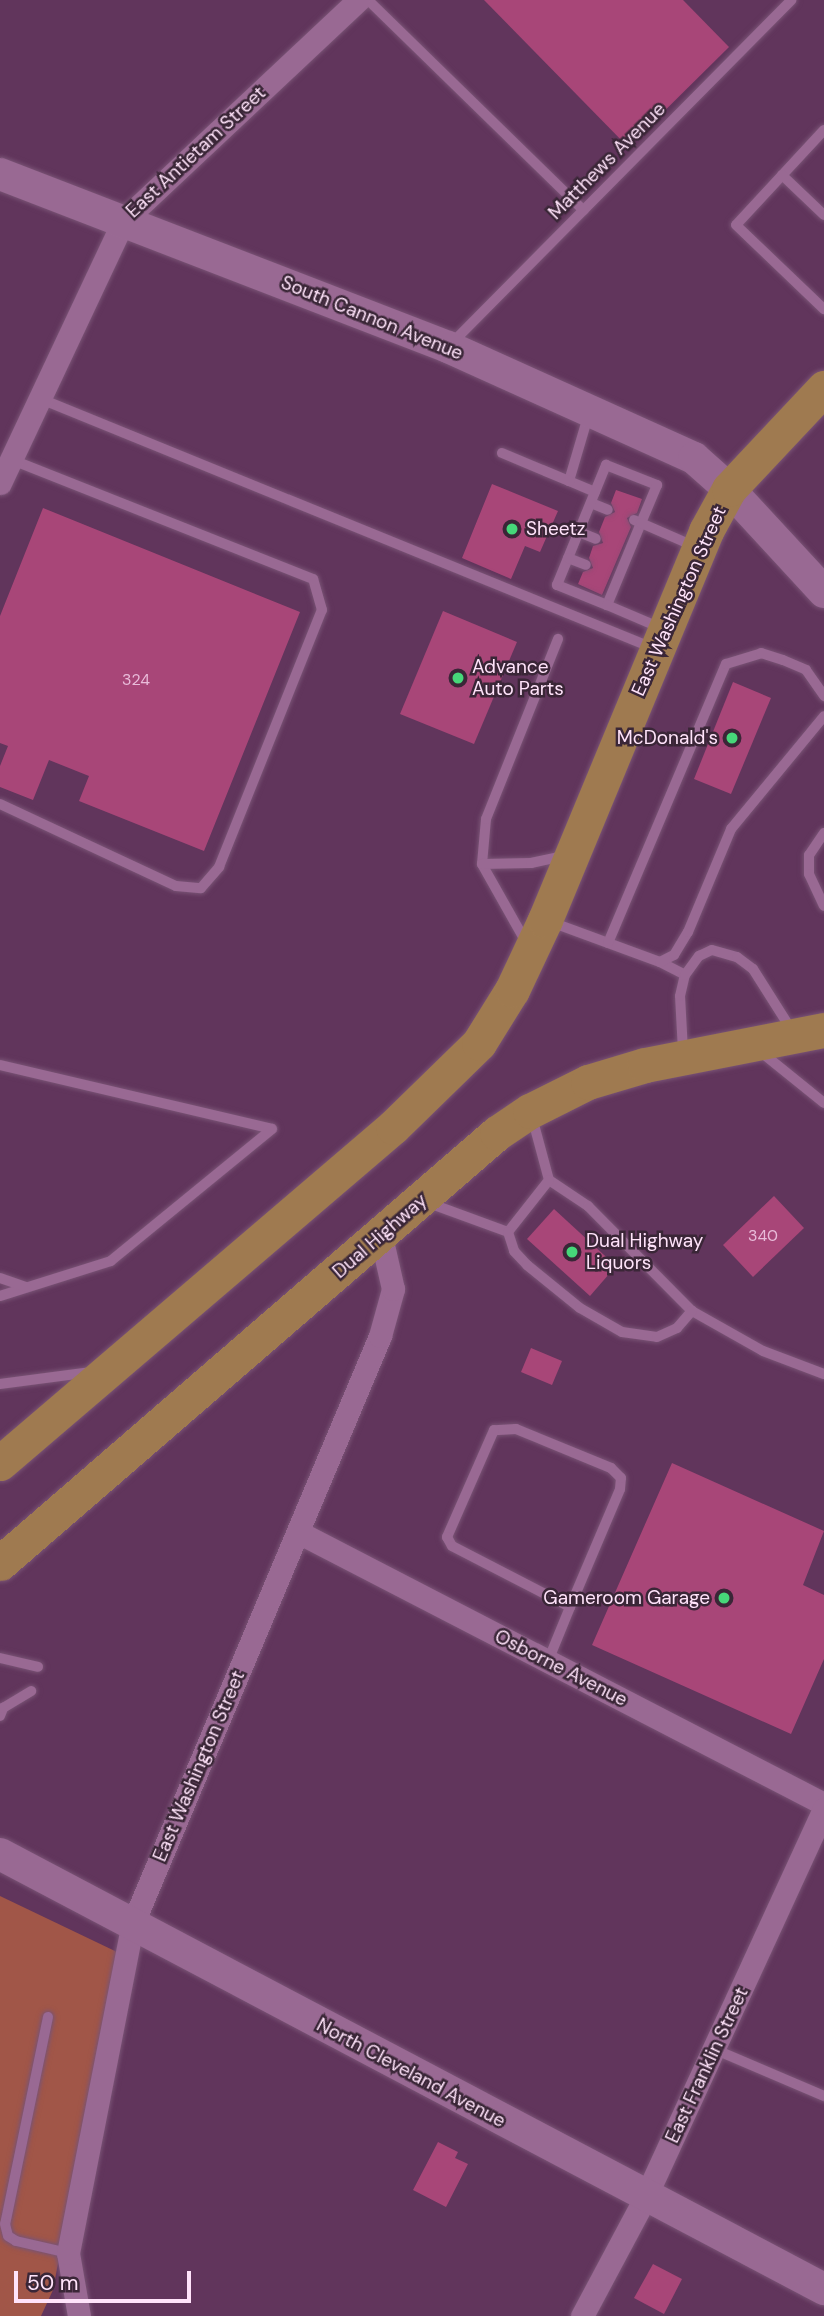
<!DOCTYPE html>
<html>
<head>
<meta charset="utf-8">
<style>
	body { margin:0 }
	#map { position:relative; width:824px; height:2316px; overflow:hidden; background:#61355c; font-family:"DM Sans",sans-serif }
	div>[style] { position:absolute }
	.green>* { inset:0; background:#a15648 }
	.building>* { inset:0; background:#a84678 }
	.roads { filter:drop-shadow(0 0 2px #795375) drop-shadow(0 0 2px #795375) }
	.lane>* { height:10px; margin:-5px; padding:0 5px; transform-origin:5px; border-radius:5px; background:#996993 }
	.street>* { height:23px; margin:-11.5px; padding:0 11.5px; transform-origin:11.5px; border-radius:11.5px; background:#996993 }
	.secondary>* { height:32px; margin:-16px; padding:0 16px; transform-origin:16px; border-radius:16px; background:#996993 }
	.primary>* { height:35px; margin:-17.5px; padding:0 17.5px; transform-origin:17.5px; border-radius:17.5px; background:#9f7a50 }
	.dots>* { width:19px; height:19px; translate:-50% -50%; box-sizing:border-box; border:4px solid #3a2637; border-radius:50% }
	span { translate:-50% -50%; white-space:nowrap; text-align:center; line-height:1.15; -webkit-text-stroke:5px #3a2637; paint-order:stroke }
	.number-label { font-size:16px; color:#e9bcda }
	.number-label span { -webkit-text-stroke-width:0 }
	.street-label { font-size:19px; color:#ffe3fa }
	.poi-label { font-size:19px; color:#ffe3fa }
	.left { translate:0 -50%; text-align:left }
	.right { translate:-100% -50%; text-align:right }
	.scale { position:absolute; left:14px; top:2271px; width:177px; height:32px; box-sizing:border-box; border:4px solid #ffe3fa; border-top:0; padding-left:9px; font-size:21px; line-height:24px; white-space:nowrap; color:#ffe3fa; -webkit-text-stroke:5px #3a2637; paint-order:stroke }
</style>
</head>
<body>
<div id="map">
	<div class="green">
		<div style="clip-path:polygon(0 1896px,117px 1952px,53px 2290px,41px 2316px,0 2316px)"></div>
	</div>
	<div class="building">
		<div style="clip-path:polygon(484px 0,683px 0,729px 47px,628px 147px)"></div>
		<div style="clip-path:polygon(492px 484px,558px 511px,540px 552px,525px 546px,511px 579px,462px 558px)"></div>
		<div style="clip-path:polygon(616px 490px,642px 499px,637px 513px,627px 518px,631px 527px,602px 595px,578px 584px,583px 572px,593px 568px,589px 558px,593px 546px,603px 543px,599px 532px,605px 517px,615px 512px,611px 503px)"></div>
		<div style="clip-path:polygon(43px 508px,300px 612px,204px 851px,79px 801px,89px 776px,49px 760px,33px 800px,0 787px,0 766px,8px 746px,0 743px,0 616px)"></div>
		<div style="clip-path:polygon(443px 611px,517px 642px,474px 744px,400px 714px)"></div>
		<div style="clip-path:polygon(733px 682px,771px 698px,731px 794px,694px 779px)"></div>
		<div style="clip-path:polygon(774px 1196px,804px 1228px,753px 1277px,723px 1245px)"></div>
		<div style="clip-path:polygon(554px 1209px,616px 1266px,590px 1296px,527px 1239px)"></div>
		<div style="clip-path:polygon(531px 1348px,562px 1361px,552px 1385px,521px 1372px)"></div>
		<div style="clip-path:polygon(672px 1463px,824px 1531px,803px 1585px,824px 1595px,824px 1659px,791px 1734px,592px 1645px)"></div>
		<div style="clip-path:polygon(438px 2142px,458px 2152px,455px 2158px,468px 2164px,446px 2207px,413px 2190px)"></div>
		<div style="clip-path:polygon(653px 2264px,682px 2279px,664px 2314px,634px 2298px)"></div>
	</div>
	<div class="roads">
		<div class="lane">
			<div style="left:368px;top:0;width:301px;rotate:44.3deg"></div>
			<div style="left:824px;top:130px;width:129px;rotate:132.8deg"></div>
			<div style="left:736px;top:225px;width:122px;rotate:43.7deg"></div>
			<div style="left:782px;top:175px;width:58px;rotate:43.6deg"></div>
			<div style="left:451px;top:344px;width:484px;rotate:-45.3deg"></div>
			<div style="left:41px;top:399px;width:661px;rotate:22.14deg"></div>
			<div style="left:589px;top:413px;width:71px;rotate:106.4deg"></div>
			<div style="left:569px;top:481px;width:28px;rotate:23deg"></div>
			<div style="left:502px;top:453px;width:73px;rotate:22.7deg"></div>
			<div style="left:591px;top:503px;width:18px;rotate:22deg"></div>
			<div style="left:634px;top:520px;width:8px;rotate:23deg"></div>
			<div style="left:641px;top:523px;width:89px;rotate:112.5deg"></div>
			<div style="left:607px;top:605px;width:54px;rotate:-158.2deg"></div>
			<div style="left:557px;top:585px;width:130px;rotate:-67.8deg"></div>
			<div style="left:606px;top:465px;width:55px;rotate:21.4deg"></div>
			<div style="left:657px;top:485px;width:41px;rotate:112.8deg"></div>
			<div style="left:641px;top:523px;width:60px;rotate:23.6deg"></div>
			<div style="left:579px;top:532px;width:18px;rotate:22deg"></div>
			<div style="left:568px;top:558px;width:19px;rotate:21deg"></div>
			<div style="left:607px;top:605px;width:59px;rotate:23.1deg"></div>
			<div style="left:0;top:804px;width:194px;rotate:25deg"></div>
			<div style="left:176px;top:886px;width:25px;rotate:5deg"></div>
			<div style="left:201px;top:888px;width:28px;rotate:-49deg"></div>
			<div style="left:219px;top:867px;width:277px;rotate:-68.2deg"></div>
			<div style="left:322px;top:610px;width:32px;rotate:-106deg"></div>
			<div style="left:313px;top:579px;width:323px;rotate:-158.4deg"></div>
			<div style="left:824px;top:833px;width:27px;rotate:124deg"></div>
			<div style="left:809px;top:855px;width:19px;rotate:90deg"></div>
			<div style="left:809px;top:874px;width:35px;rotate:65deg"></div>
			<div style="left:482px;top:864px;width:45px;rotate:-84.9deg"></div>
			<div style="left:486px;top:819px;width:194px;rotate:-68.2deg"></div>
			<div style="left:551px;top:922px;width:116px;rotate:20.2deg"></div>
			<div style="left:660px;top:962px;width:28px;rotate:27deg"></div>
			<div style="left:608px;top:943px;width:303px;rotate:-67.1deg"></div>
			<div style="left:726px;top:664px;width:37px;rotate:-17deg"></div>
			<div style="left:761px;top:653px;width:23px;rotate:18deg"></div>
			<div style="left:783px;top:660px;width:25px;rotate:23deg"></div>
			<div style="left:806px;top:670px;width:32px;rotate:55deg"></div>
			<div style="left:527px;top:944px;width:92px;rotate:-119.4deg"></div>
			<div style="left:482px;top:864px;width:49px;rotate:-1.2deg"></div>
			<div style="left:531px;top:863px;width:35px;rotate:-12deg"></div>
			<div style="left:660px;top:962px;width:16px;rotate:-27deg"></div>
			<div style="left:674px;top:955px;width:27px;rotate:-59deg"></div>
			<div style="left:688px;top:932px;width:112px;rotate:-67.3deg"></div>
			<div style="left:731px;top:829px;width:146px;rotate:-50.5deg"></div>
			<div style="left:683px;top:1051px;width:55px;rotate:-93.1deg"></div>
			<div style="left:680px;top:996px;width:22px;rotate:-77deg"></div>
			<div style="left:685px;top:975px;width:24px;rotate:-54deg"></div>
			<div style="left:699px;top:956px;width:14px;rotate:-25deg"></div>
			<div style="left:712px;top:950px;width:26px;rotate:16deg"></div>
			<div style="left:737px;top:957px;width:20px;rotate:37deg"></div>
			<div style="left:753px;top:969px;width:71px;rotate:57.7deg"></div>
			<div style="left:761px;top:1052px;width:81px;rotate:39deg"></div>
			<div style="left:0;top:1065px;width:279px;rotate:13.2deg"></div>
			<div style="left:272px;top:1129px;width:208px;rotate:140.7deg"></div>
			<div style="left:111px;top:1261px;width:116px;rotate:162.5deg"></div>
			<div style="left:532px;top:1117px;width:65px;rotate:74.9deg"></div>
			<div style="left:549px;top:1180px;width:47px;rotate:33.7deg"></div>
			<div style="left:588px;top:1206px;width:148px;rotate:45.3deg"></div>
			<div style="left:692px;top:1311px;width:81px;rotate:29.4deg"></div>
			<div style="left:763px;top:1351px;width:65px;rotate:20.7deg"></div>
			<div style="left:426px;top:1202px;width:87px;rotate:20.1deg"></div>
			<div style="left:508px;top:1232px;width:66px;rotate:-51.7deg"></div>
			<div style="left:508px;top:1232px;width:20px;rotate:72deg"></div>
			<div style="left:514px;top:1251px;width:19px;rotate:47deg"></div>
			<div style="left:527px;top:1265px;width:68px;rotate:39.1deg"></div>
			<div style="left:580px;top:1308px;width:48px;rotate:29.7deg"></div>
			<div style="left:622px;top:1332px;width:35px;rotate:8deg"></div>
			<div style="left:657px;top:1337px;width:22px;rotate:-24deg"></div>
			<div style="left:677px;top:1328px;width:23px;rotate:-49deg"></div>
			<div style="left:0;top:1278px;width:28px;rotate:19deg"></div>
			<div style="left:0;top:1384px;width:92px;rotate:-7.5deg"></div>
			<div style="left:0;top:1658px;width:39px;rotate:13deg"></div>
			<div style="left:548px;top:1661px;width:58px;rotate:-67.8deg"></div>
			<div style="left:570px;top:1607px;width:128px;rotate:-67deg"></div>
			<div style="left:620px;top:1489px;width:11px;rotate:-85deg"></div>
			<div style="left:621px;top:1478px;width:14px;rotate:-135deg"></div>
			<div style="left:611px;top:1468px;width:103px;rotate:-157.7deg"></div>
			<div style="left:516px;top:1429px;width:22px;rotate:177deg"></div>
			<div style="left:494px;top:1430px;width:117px;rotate:113.7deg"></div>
			<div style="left:447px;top:1537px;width:10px;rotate:61deg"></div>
			<div style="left:452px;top:1546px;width:133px;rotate:27.3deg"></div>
			<div style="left:0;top:1716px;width:9px;rotate:-69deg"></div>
			<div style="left:3px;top:1708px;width:33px;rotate:-31deg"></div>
			<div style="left:48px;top:2017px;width:211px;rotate:101.7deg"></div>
			<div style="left:5px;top:2224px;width:12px;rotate:76deg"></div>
			<div style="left:8px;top:2236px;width:9px;rotate:32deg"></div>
			<div style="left:16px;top:2241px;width:53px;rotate:13deg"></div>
			<div style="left:714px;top:2049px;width:120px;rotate:23.1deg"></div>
		</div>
		<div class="street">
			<div style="left:0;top:483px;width:291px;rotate:-64.8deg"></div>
			<div style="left:124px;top:220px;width:321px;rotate:-43.2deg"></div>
			<div style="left:298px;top:1532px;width:592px;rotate:27.34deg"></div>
			<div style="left:79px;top:2316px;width:64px;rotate:-99.9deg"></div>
			<div style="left:68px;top:2253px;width:336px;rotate:-78.9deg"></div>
			<div style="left:133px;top:1923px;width:637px;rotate:-67.18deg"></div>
			<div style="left:380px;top:1336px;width:49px;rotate:-74.5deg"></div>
			<div style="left:393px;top:1289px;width:54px;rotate:-102.8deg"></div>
			<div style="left:582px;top:2316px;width:134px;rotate:-61.9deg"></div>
			<div style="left:645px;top:2198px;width:428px;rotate:-65.3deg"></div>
		</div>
		<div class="secondary">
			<div style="left:0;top:174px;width:480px;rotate:21.1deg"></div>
			<div style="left:448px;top:347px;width:270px;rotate:24.3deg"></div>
			<div style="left:694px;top:458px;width:47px;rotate:41.5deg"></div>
			<div style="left:729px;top:489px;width:140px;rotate:47.3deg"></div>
			<div style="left:0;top:1854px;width:932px;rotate:27.83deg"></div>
		</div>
		<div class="primary">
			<div style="left:0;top:1463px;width:517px;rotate:-40.53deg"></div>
			<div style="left:393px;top:1127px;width:120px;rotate:-44.3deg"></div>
			<div style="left:479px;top:1043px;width:62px;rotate:-58.1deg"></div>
			<div style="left:512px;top:990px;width:77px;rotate:-64.8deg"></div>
			<div style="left:545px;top:920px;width:421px;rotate:-67.5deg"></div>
			<div style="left:706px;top:531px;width:48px;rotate:-61.3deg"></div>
			<div style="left:729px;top:489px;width:139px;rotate:-46.8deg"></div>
			<div style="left:0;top:1563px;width:657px;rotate:-40.87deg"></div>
			<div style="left:497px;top:1133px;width:40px;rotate:-34deg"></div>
			<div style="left:530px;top:1111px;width:65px;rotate:-26.6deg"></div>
			<div style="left:588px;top:1082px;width:59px;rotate:-16.6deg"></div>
			<div style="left:645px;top:1065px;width:182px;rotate:-11.1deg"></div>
		</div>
	</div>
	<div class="dots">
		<div style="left:512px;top:529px;background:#46d779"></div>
		<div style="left:458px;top:678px;background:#46d779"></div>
		<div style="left:732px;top:738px;background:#46d779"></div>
		<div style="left:572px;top:1252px;background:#46d779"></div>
		<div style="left:724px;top:1598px;background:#46d779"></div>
	</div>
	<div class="number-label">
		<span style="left:136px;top:680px">324</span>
		<span style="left:763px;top:1236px">340</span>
	</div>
	<div class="street-label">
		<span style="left:196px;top:152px;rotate:-43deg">East Antietam Street</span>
		<span style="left:607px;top:161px;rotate:-45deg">Matthews Avenue</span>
		<span style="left:372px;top:318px;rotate:22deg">South Cannon Avenue</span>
		<span style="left:679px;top:601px;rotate:-66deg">East Washington Street</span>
		<span style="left:380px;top:1236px;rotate:-41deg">Dual Highway</span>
		<span style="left:561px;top:1668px;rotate:27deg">Osborne Avenue</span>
		<span style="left:199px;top:1766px;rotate:-67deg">East Washington Street</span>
		<span style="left:707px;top:2065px;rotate:-65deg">East Franklin Street</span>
		<span style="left:411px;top:2073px;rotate:28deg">North Cleveland Avenue</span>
	</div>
	<div class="poi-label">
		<span class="left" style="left:526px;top:529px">Sheetz</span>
		<span class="left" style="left:472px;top:678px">Advance<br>Auto Parts</span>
		<span class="right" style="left:718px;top:738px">McDonald's</span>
		<span class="left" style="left:586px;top:1252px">Dual Highway<br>Liquors</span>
		<span class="right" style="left:710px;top:1598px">Gameroom Garage</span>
	</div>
	<div class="scale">50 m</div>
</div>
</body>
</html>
